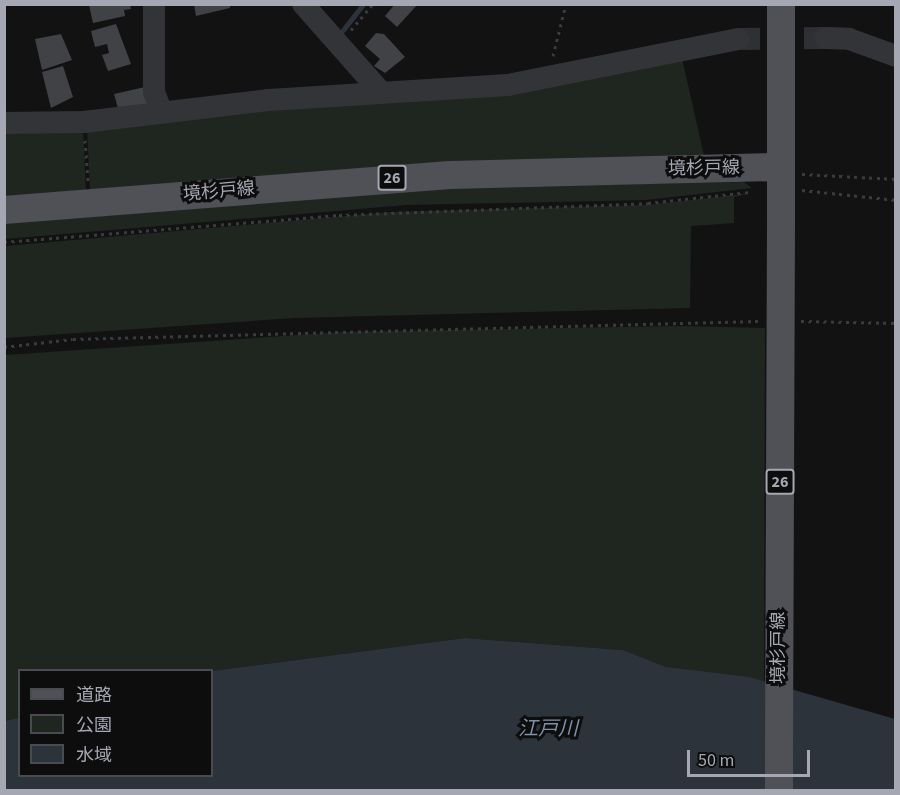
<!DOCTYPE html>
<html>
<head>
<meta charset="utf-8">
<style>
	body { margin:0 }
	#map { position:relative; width:900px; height:795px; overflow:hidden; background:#121213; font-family:"Source Sans 3","Noto Sans JP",sans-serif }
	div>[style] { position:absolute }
	.green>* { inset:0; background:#1f2620 }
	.water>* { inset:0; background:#2d333b }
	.stream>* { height:5px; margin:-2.5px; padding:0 2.5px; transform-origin:2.5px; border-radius:2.5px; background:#2d333b }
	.building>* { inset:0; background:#414246 }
	.minor-tunnel>* { height:22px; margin-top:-11px; transform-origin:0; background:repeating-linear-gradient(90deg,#2f3033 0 22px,transparent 0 33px) }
	.path>* { height:3px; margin-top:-1.5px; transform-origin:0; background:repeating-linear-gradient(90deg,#3a3a3f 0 3px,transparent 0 7.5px) }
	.minor>* { height:22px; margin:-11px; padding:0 11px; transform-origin:11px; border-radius:11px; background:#333438 }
	.major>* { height:28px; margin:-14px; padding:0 14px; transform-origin:14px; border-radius:14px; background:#505057 }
	.major-bridge>* { height:28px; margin:-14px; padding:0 14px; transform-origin:14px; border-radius:14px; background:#505057 }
	span { translate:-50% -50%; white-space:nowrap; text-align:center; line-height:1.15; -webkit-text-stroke:6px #0d0d0e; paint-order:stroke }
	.shield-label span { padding:2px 4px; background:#0d0d0e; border:2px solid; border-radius:4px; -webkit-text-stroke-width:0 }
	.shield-label { font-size:16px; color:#a5a7b3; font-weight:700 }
	.street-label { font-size:18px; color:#a5a7b3 }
	.water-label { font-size:20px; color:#7f90ab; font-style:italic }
	.frame { position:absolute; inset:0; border:6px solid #a5a7b3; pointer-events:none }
	.legend { position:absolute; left:18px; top:669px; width:195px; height:108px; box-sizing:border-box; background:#0d0d0e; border:2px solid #4a4b50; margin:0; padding:8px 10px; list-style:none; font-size:18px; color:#a5a7b3 }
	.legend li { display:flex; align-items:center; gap:12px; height:30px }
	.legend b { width:30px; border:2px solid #4a4b50 }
	.scale { position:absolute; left:687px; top:750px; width:123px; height:27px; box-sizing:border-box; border:3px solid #a5a7b3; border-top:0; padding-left:8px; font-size:18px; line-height:21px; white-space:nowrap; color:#a5a7b3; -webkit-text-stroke:4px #0d0d0e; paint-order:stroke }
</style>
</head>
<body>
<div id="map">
	<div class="green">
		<div style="clip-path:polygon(682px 58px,705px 160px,90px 193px,87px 127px)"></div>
		<div style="clip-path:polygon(5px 128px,83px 128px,86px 194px,5px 201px)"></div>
		<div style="clip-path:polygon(744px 182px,752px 188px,646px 200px,406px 205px,5px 239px,5px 220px,380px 189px)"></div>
		<div style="clip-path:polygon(753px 193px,734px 197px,734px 223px,691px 226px,690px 308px,294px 318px,5px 338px,5px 246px,391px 212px,647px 205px)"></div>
		<div style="clip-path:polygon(679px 326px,765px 328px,764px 684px,666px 667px,623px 650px,465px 638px,212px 671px,20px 670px,19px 718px,5px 721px,5px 355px,344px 332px)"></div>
	</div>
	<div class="water">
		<div style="clip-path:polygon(465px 638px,623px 650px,666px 667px,749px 677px,895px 719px,895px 790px,5px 790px,4px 721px,19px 718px,20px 776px,212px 776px,212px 671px)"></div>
	</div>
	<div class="stream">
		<div style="left:343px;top:30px;width:33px;rotate:-52deg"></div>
	</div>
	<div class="building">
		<div style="clip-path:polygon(194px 4px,230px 4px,230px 8px,196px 16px)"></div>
		<div style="clip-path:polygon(395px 4px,418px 4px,397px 27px,385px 16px)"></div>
		<div style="clip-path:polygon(89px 5px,130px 5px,131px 9px,124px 10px,125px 16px,93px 23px)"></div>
		<div style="clip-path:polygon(116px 24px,131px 64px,108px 71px,102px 55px,109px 53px,107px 44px,95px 47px,91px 31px)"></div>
		<div style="clip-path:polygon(376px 33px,384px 34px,405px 57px,385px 73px,374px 66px,380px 59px,365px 46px)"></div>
		<div style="clip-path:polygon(61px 34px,72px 60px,42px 70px,35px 39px)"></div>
		<div style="clip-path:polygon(63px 66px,73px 97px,51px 108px,42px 72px)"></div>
		<div style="clip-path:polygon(145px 87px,148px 104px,119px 112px,114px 94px)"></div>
	</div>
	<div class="minor-tunnel">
		<div style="left:738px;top:39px;width:88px;rotate:-0.7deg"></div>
	</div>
	<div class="path">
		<div style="left:351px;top:30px;width:34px;rotate:-50deg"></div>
		<div style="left:553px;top:56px;width:54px;rotate:-76deg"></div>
		<div style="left:85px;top:140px;width:41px;rotate:85.8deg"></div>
		<div style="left:802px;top:174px;width:94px;rotate:3deg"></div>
		<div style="left:802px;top:190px;width:95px;rotate:6.1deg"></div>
		<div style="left:4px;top:242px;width:336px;rotate:-4.6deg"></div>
		<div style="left:339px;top:215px;width:309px;rotate:-2.2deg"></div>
		<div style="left:648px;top:203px;width:103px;rotate:-6.2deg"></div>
		<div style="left:801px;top:321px;width:95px;rotate:1.2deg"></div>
		<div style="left:4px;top:347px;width:69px;rotate:-6.6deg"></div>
		<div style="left:73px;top:339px;width:686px;rotate:-1.5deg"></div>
	</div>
	<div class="minor">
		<div style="left:154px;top:4px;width:88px;rotate:90deg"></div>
		<div style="left:154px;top:92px;width:22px;rotate:69deg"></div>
		<div style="left:303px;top:4px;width:116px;rotate:48.5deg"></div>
		<div style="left:826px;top:38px;width:23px;rotate:2deg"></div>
		<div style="left:849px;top:39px;width:50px;rotate:19.9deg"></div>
		<div style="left:4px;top:123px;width:80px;rotate:-0.7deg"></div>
		<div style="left:84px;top:122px;width:186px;rotate:-6.8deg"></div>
		<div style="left:269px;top:100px;width:239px;rotate:-3.6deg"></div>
		<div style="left:508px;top:85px;width:235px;rotate:-11.3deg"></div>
	</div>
	<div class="major">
		<div style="left:4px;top:210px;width:447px;rotate:-4.5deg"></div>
		<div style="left:450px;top:175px;width:331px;rotate:-1.4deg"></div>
		<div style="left:781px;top:220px;width:216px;rotate:-90deg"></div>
		<div style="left:779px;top:790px;width:45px;rotate:-90deg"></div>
	</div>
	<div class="major-bridge">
		<div style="left:779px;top:745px;width:525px;rotate:-89.78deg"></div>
	</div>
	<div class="shield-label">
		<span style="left:392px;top:178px">26</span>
		<span style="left:780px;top:482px">26</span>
	</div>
	<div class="street-label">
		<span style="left:704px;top:169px;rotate:-1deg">境杉戸線</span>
		<span style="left:219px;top:192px;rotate:-5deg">境杉戸線</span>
		<span style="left:779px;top:648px;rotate:-90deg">境杉戸線</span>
	</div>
	<div class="water-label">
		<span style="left:548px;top:729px">江戸川</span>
	</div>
	<div class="frame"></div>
	<ul class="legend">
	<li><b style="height:8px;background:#505057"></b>道路</li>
	<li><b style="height:16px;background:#1f2620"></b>公園</li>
	<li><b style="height:16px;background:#2d333b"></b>水域</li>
	</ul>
	<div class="scale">50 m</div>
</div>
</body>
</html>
